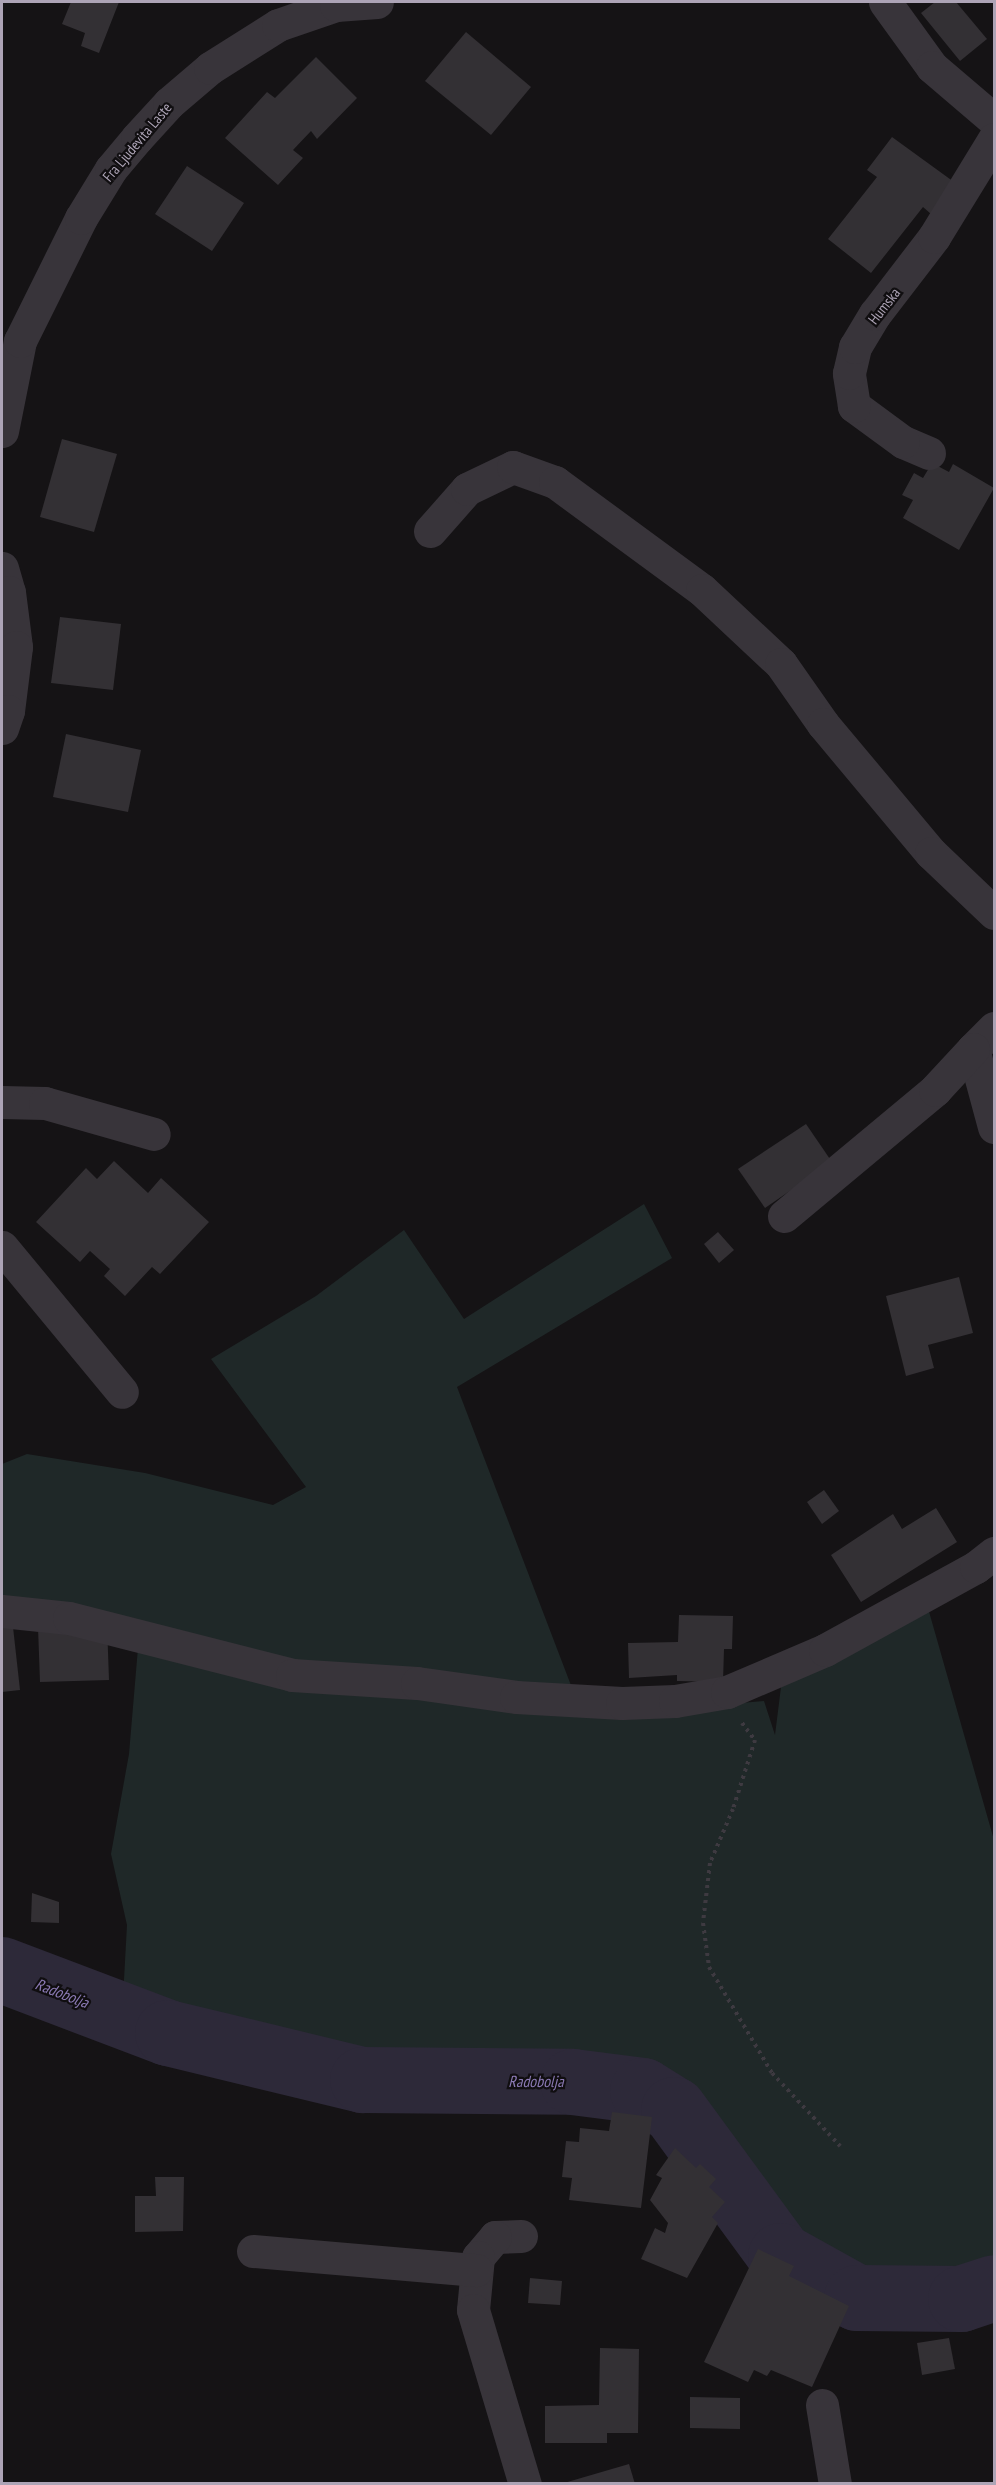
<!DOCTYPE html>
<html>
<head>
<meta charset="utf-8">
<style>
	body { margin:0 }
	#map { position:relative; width:996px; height:2485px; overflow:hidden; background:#151315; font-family:"PT Sans Narrow",sans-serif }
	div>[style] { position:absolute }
	.green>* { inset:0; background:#1f2828 }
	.river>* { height:66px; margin:-33px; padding:0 33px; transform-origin:33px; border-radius:33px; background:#2d2939 }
	.building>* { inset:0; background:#333034 }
	.path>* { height:4px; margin-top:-2px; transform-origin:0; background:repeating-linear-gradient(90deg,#3e3a41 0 3px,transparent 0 7.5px) }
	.minor>* { height:33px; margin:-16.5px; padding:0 16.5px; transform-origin:16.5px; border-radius:16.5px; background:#38343a }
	span { translate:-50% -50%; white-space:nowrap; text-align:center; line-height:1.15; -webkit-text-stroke:4.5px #100e10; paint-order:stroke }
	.street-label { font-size:15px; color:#ada4b6 }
	.water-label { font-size:16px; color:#8a79b3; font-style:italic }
	.frame { position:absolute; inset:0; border:3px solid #ada4b6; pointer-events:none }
</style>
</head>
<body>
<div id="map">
	<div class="green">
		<div style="clip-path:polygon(644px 1204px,672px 1258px,457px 1387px,577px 1701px,657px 1710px,764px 1701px,775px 1735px,783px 1671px,926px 1601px,994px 1840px,994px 2288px,961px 2299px,857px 2298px,781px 2256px,674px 2110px,643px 2091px,573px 2082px,363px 2080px,168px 2033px,122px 2016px,127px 1925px,111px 1854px,129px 1754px,139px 1636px,2px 1611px,2px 1464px,27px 1454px,145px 1473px,273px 1505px,306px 1487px,211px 1359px,316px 1296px,404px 1230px,464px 1319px)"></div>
	</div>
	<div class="river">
		<div style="left:2px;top:1970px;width:178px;rotate:20.8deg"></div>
		<div style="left:168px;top:2033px;width:201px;rotate:13.6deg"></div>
		<div style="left:363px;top:2080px;width:210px;rotate:0.5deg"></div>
		<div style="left:573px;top:2082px;width:71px;rotate:7.3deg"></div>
		<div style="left:643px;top:2091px;width:36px;rotate:32deg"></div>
		<div style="left:674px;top:2110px;width:181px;rotate:53.8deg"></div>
		<div style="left:781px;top:2256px;width:87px;rotate:28.9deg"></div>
		<div style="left:857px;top:2298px;width:104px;rotate:0.6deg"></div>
		<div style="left:961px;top:2299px;width:35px;rotate:-18deg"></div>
	</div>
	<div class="building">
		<div style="clip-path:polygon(71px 2px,119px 2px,99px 53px,81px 46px,85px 33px,62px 24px)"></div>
		<div style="clip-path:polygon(935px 2px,956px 2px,987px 39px,960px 61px,921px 13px)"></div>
		<div style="clip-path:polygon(466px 32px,531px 87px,491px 135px,425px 81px)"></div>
		<div style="clip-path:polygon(316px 57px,357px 98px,317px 139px,311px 131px,293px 150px,303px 158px,278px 185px,225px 138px,267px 92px,275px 98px)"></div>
		<div style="clip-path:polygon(892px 137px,954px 182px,931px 214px,923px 207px,871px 273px,828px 239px,877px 177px,867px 170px)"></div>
		<div style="clip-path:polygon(187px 166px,244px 203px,212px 251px,155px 214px)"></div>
		<div style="clip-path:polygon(62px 439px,117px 454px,94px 532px,40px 517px)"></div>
		<div style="clip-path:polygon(932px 463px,949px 472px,953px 464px,994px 488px,959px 550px,903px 518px,913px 500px,902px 495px,914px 473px,923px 478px)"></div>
		<div style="clip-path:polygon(60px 617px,121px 624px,113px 690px,51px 683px)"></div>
		<div style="clip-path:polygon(66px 734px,141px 750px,128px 812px,53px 797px)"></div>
		<div style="clip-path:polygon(806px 1124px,832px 1162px,765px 1208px,738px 1169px)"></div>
		<div style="clip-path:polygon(114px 1161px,148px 1193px,161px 1178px,209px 1222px,160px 1274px,152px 1267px,125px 1296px,104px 1276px,110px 1269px,90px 1251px,80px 1262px,36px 1222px,86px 1168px,97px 1179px)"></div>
		<div style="clip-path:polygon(718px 1232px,734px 1250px,719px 1263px,704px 1244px)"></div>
		<div style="clip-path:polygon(959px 1277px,973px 1333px,928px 1345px,934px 1368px,906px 1376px,886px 1296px)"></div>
		<div style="clip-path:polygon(824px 1490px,839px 1511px,822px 1524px,807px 1502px)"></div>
		<div style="clip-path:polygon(936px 1508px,957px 1542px,861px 1602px,831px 1555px,893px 1514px,902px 1529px)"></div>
		<div style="clip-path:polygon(679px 1615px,733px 1616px,732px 1649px,724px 1649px,723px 1682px,677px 1681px,677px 1675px,629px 1678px,628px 1643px,678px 1642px)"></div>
		<div style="clip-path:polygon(12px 1618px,20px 1690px,2px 1692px,2px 1619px)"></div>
		<div style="clip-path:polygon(107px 1624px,109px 1680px,40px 1682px,38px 1627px)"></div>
		<div style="clip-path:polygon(32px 1893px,59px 1902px,59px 1923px,31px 1922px)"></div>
		<div style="clip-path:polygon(612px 2112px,652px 2117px,641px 2208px,569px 2200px,572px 2178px,562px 2177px,566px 2141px,579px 2142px,580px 2128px,609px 2131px)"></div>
		<div style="clip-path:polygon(675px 2148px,696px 2168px,700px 2164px,716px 2179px,709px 2187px,725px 2202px,712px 2217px,718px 2223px,687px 2278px,641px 2259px,655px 2228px,665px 2233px,668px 2223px,650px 2200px,662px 2178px,656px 2175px)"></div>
		<div style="clip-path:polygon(155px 2177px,184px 2177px,183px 2231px,135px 2232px,135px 2196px,156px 2196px)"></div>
		<div style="clip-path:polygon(758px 2249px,794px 2266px,789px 2276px,849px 2306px,812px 2387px,771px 2370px,767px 2376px,754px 2370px,748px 2382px,704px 2362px)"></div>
		<div style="clip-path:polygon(530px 2278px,562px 2281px,560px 2305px,528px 2303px)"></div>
		<div style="clip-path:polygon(949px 2338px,955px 2369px,922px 2375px,917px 2343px)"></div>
		<div style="clip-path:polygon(600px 2348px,639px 2349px,638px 2433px,607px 2433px,607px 2443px,545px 2443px,545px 2406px,599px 2405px)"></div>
		<div style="clip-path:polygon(690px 2397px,740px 2398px,740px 2429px,690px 2428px)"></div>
		<div style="clip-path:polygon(629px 2464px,635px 2484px,564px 2484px,564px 2483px)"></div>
	</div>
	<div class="path">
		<div style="left:742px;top:1723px;width:21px;rotate:53deg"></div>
		<div style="left:755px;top:1740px;width:72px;rotate:107.7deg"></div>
		<div style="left:733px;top:1809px;width:59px;rotate:113.1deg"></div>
		<div style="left:710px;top:1863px;width:60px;rotate:96.7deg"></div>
		<div style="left:703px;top:1923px;width:44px;rotate:82.2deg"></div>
		<div style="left:709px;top:1967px;width:123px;rotate:59.3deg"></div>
		<div style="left:772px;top:2073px;width:100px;rotate:47deg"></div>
	</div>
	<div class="minor">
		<div style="left:885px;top:2px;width:80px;rotate:54.1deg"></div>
		<div style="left:932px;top:67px;width:82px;rotate:40.5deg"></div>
		<div style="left:2px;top:431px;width:92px;rotate:-78.7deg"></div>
		<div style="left:20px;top:341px;width:137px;rotate:-63.6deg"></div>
		<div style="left:81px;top:218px;width:57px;rotate:-58.5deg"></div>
		<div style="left:111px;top:169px;width:40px;rotate:-50deg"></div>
		<div style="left:137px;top:138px;width:47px;rotate:-47.6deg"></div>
		<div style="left:169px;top:103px;width:54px;rotate:-40.5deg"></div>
		<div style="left:210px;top:68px;width:80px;rotate:-32.3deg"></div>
		<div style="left:278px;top:25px;width:61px;rotate:-19deg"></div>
		<div style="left:336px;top:5px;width:41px;rotate:-4.2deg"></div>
		<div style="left:929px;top:453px;width:28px;rotate:-157deg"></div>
		<div style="left:903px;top:442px;width:61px;rotate:-143.7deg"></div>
		<div style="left:854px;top:406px;width:33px;rotate:-99deg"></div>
		<div style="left:849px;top:373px;width:27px;rotate:-77deg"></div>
		<div style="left:855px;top:347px;width:39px;rotate:-59deg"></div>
		<div style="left:875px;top:314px;width:97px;rotate:-52.5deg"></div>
		<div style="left:934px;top:237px;width:115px;rotate:-58.5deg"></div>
		<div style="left:430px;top:531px;width:56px;rotate:-48.6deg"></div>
		<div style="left:467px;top:489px;width:51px;rotate:-25.6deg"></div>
		<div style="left:513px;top:467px;width:45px;rotate:19.7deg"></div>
		<div style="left:555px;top:482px;width:182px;rotate:36.3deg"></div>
		<div style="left:702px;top:590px;width:108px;rotate:43.1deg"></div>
		<div style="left:781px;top:664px;width:73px;rotate:55deg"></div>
		<div style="left:823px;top:724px;width:168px;rotate:50.1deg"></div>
		<div style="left:931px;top:853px;width:87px;rotate:43.6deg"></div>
		<div style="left:2px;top:568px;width:25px;rotate:74deg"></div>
		<div style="left:9px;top:592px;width:55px;rotate:82.7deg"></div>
		<div style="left:16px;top:647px;width:64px;rotate:97.1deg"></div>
		<div style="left:8px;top:711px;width:18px;rotate:109deg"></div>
		<div style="left:994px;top:1028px;width:30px;rotate:135deg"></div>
		<div style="left:973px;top:1049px;width:81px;rotate:74.9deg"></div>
		<div style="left:2px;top:1102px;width:43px;rotate:1.3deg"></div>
		<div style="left:45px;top:1103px;width:113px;rotate:15.9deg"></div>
		<div style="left:784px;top:1216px;width:197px;rotate:-39.8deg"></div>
		<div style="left:935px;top:1090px;width:56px;rotate:-47.2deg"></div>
		<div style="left:2px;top:1247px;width:188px;rotate:50.4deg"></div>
		<div style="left:2px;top:1611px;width:67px;rotate:6deg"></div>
		<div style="left:69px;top:1618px;width:230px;rotate:14.3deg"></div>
		<div style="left:292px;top:1675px;width:125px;rotate:3.7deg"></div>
		<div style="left:417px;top:1683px;width:100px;rotate:8deg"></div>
		<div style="left:516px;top:1697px;width:106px;rotate:3.2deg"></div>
		<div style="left:622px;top:1703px;width:53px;rotate:-2.2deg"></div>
		<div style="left:675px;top:1701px;width:53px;rotate:-9.8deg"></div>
		<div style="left:727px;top:1692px;width:107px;rotate:-23.2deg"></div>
		<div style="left:825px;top:1650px;width:172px;rotate:-28.8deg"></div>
		<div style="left:976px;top:1567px;width:23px;rotate:-38deg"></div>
		<div style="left:521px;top:2236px;width:26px;rotate:178deg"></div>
		<div style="left:495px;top:2237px;width:26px;rotate:130deg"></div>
		<div style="left:478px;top:2257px;width:53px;rotate:95.4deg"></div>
		<div style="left:473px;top:2310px;width:182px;rotate:73.4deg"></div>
		<div style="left:253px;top:2251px;width:224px;rotate:4.9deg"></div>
		<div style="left:822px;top:2405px;width:80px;rotate:80.7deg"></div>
	</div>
	<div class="street-label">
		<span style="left:137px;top:142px;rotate:-50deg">Fra Ljudevita Laste</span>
		<span style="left:884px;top:306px;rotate:-52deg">Humska</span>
	</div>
	<div class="water-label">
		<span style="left:62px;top:1993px;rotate:21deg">Radobolja</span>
		<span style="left:536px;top:2081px">Radobolja</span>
	</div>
	<div class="frame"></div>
</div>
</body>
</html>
